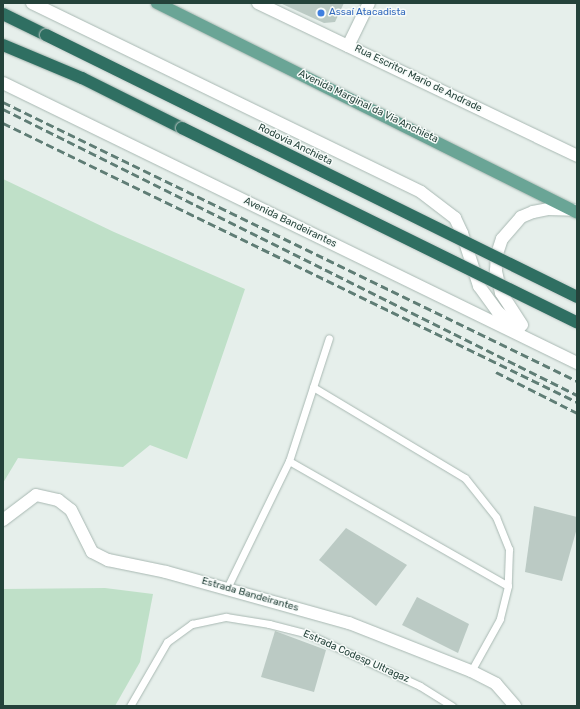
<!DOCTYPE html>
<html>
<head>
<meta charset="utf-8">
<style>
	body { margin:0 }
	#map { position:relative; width:580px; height:709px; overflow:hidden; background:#e6efeb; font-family:Rubik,sans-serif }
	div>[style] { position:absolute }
	.green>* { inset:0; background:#bfe0c8 }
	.building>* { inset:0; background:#bbcac4 }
	.roads { filter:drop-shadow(0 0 1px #a8b8b2) drop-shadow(0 0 1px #a8b8b2) }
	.service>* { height:7px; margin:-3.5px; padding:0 3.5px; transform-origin:3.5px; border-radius:3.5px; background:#fff }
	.minor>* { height:12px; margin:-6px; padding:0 6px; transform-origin:6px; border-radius:6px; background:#fff }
	.secondary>* { height:12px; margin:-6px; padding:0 6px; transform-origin:6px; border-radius:6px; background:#fff }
	.primary>* { height:12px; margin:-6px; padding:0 6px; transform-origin:6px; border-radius:6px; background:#6aa596 }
	.motorway>* { height:12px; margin:-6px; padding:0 6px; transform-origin:6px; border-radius:6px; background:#2f6f62 }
	.rail>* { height:3px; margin-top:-1.5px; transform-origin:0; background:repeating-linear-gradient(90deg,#5f7d75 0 8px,transparent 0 12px) }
	.bridges { filter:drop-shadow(0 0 1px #c2cac8) drop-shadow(0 0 1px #c2cac8) }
	.motorway-bridge>* { height:12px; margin:-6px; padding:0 6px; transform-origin:6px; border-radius:6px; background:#2f6f62 }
	.dots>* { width:11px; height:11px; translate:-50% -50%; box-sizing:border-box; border:2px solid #f7fbf9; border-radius:50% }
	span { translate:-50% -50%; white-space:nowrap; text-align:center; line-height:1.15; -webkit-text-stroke:3px #f7fbf9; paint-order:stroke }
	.shop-label { font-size:10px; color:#366cbe }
	.left { translate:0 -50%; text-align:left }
	.street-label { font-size:10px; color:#24423a }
	.frame { position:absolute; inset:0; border:4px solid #24423a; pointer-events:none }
</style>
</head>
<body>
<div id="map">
	<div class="green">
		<div style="clip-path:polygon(3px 179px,114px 232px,245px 289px,187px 459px,150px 445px,123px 467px,18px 458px,3px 483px)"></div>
		<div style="clip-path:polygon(105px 588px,153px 594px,140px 662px,115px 706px,3px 706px,3px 589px)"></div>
	</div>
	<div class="building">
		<div style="clip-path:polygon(280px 3px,344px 3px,335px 22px,324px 23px)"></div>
		<div style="clip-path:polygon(534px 506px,577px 517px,577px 528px,562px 581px,525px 572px)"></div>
		<div style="clip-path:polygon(346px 528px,407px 565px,376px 606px,319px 560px)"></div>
		<div style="clip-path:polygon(417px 597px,469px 624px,458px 653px,402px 625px)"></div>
		<div style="clip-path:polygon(275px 631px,326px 650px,314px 692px,261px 677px)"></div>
	</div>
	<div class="roads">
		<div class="service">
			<div style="left:313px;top:387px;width:177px;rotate:30.9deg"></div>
			<div style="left:465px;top:478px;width:50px;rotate:51.5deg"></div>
			<div style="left:496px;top:517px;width:35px;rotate:68deg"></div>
			<div style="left:509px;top:549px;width:37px;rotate:92deg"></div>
			<div style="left:289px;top:461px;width:252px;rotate:29.7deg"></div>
			<div style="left:508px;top:586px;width:34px;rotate:104deg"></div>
			<div style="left:500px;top:619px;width:60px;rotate:119.1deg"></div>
			<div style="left:227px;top:588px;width:141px;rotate:-64deg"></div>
			<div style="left:289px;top:461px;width:129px;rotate:-72deg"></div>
			<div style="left:130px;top:706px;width:74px;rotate:-60deg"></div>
			<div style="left:167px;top:642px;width:31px;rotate:-36deg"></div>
			<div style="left:192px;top:624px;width:35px;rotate:-12deg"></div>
			<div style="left:226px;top:617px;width:44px;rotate:9.2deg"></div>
			<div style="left:269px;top:624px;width:40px;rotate:14.4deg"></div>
			<div style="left:308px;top:634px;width:123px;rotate:24.9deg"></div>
			<div style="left:420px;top:686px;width:38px;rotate:32deg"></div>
		</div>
		<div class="minor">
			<div style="left:258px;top:3px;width:354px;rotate:25.6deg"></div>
			<div style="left:348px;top:46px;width:48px;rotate:-64deg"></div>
			<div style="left:3px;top:520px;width:41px;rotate:-37.1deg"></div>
			<div style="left:36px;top:495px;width:23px;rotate:13deg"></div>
			<div style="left:58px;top:500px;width:16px;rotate:38deg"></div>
			<div style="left:71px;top:510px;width:47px;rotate:63.4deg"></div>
			<div style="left:92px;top:552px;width:18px;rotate:27deg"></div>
			<div style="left:108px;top:560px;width:59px;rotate:11.7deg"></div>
			<div style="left:166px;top:572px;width:190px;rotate:15.6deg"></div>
			<div style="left:349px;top:623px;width:131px;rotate:21.5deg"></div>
			<div style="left:471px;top:671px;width:28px;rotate:27deg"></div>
			<div style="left:496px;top:684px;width:29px;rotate:49deg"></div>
		</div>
		<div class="secondary">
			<div style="left:32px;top:3px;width:432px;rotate:25.9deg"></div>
			<div style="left:421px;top:192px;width:43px;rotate:37.4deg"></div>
			<div style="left:455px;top:218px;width:17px;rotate:65deg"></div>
			<div style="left:462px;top:233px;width:56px;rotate:72.2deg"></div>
			<div style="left:479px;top:286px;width:32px;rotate:54deg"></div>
			<div style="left:498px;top:312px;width:27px;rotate:39deg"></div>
			<div style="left:3px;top:83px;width:639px;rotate:26deg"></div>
			<div style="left:522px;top:325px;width:38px;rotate:-123deg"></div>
			<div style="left:501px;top:293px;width:23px;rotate:-103deg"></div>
			<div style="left:496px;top:271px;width:17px;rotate:-87deg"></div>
			<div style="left:497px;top:254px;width:16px;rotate:-72deg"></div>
			<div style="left:502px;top:239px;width:29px;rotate:-49deg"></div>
			<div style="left:521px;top:217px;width:13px;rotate:-23deg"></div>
			<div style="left:533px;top:212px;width:15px;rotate:-11deg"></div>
			<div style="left:548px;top:209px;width:25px;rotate:2deg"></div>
		</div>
		<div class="primary">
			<div style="left:157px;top:3px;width:469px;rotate:26.5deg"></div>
		</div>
		<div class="motorway">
			<div style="left:3px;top:14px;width:48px;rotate:26deg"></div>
			<div style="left:3px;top:45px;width:86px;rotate:22.7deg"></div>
			<div style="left:82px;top:78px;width:112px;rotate:26.6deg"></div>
		</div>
	</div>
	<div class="rail">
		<div style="left:3px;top:102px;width:638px;rotate:25.92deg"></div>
		<div style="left:3px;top:109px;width:641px;rotate:26.49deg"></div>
		<div style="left:3px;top:123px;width:638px;rotate:25.92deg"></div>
		<div style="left:496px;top:372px;width:91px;rotate:26.8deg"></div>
	</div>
	<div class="bridges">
		<div class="motorway-bridge">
			<div style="left:46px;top:35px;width:592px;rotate:26.26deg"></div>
			<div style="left:182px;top:128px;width:440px;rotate:26.2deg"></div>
		</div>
	</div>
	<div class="dots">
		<div style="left:321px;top:13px;background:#3f7fe0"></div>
	</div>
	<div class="shop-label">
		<span class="left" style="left:329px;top:13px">Assaí Atacadista</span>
	</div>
	<div class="street-label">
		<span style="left:418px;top:79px;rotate:26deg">Rua Escritor Mario de Andrade</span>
		<span style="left:368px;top:107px;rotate:26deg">Avenida Marginal da Via Anchieta</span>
		<span style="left:295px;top:145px;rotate:26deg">Rodovia Anchieta</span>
		<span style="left:290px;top:223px;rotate:26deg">Avenida Bandeirantes</span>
		<span style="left:250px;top:595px;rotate:16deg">Estrada Bandeirantes</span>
		<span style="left:356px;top:657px;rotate:24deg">Estrada Codesp Ultragaz</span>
	</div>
	<div class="frame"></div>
</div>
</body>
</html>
